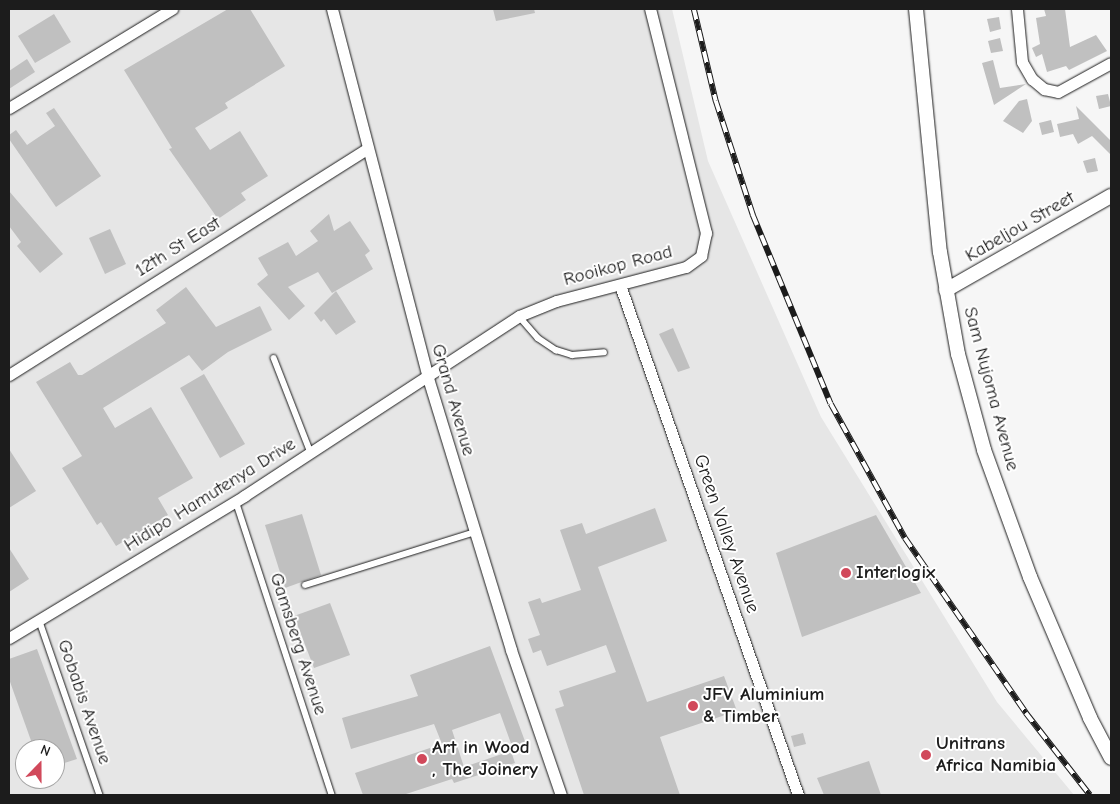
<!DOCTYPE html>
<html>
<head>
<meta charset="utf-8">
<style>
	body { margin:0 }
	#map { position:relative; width:1120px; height:804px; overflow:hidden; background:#f6f6f6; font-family:"Comic Neue",sans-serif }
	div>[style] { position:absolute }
	.built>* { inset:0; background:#e6e6e6 }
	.building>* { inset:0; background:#c0c0c0 }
	.roads { filter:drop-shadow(0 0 1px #1c1c1c) drop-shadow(0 0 1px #1c1c1c) }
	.service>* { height:5.5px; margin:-2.75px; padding:0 2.75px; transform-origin:2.75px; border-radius:2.75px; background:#fff }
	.minor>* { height:11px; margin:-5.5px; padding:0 5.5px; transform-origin:5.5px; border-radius:5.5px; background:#fff }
	.tertiary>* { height:14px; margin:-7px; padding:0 7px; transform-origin:7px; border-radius:7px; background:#fff }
	.rail>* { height:5.5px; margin-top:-2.75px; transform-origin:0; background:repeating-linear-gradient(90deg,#fff 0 11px,#1c1c1c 0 22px); box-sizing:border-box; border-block:1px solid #1c1c1c }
	.dots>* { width:14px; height:14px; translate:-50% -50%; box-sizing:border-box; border:2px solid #fff; border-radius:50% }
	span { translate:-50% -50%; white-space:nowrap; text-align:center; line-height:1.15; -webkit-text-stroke:4px #fff; paint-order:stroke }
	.street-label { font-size:19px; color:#1c1c1c }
	.poi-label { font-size:19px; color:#1c1c1c; font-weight:700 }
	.left { translate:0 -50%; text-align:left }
	.frame { position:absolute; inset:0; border:10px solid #1c1c1c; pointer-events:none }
	.north { position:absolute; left:15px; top:739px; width:50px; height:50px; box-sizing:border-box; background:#fff; border:1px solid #a4a4a4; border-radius:50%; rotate:22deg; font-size:14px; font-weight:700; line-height:20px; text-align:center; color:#1c1c1c }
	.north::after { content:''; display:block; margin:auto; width:18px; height:22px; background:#d1495b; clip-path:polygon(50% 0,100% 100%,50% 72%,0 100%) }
</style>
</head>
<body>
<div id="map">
	<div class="built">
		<div style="clip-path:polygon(evenodd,9px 9px,672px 9px,708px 161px,821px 417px,997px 702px,1074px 795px,9px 795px,9px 9px,25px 749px,55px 749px,55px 779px,25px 779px,25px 749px)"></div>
	</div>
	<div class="building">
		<div style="clip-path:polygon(228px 9px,250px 9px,285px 66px,225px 103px,228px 108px,195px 128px,210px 150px,240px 131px,268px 176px,241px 193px,246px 200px,218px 219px,169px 149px,172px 148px,124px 70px)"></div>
		<div style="clip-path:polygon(493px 9px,534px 9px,535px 13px,496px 21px)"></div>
		<div style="clip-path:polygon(1044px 9px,1065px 9px,1070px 47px,1096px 35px,1107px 51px,1069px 70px,1066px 66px,1047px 72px,1042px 54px,1036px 57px,1032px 48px,1040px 44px,1036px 18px,1046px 16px)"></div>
		<div style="clip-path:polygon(54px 14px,71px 42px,35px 63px,18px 36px)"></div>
		<div style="clip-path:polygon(999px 17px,1001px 29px,990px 32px,987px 19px)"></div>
		<div style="clip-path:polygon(1000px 38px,1003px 51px,991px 53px,988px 41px)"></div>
		<div style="clip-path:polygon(27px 59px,35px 72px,9px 89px,9px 71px)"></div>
		<div style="clip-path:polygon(993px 60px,1000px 88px,1026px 84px,994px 105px,982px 63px)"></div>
		<div style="clip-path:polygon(1108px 94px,1111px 106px,1099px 109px,1096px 96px)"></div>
		<div style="clip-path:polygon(1027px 99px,1032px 121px,1023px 133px,1003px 121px,1019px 101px)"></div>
		<div style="clip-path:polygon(1076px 106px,1111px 141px,1111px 155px,1092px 136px,1078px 144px,1073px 134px,1060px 137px,1057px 124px,1079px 119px)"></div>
		<div style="clip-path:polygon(54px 108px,101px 176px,56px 207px,9px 139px,9px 135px,16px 130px,27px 145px,55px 126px,46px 113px)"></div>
		<div style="clip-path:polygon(1051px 120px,1054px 132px,1042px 135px,1039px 123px)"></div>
		<div style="clip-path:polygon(1095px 158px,1098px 171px,1087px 173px,1083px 161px)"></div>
		<div style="clip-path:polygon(9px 191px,63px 254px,40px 273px,17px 246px,21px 242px,9px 226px)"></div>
		<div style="clip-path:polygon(329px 214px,334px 231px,350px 221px,370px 251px,365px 255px,373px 269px,332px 293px,318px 272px,288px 287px,305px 306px,289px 320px,257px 284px,268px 275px,258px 258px,288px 242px,296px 256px,318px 241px,310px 231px)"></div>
		<div style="clip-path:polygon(110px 229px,126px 264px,105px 274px,89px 238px)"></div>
		<div style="clip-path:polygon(186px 287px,216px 327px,260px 306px,272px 330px,228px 352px,202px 371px,189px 355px,103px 408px,115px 428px,151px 407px,193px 478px,158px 498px,168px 515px,116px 546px,101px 522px,97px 525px,62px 468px,82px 456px,36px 382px,70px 362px,78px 375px,82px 375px,166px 323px,156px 310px)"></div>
		<div style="clip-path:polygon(336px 291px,356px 322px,336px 335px,324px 319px,321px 322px,314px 313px)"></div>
		<div style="clip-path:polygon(673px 328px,690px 368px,678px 372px,659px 334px)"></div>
		<div style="clip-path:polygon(204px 374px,245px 444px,220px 458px,180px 388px)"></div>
		<div style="clip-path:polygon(9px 449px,36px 491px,9px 508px)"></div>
		<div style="clip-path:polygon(655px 508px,667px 541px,598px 567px,647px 702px,724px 676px,737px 711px,660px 737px,680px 795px,584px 795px,555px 709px,564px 706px,559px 691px,616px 672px,606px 645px,547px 666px,541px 650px,533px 653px,528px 639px,540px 635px,528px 602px,540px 598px,542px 603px,581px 590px,560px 530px,582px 523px,586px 534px)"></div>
		<div style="clip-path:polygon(302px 514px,321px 575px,285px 588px,265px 525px)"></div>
		<div style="clip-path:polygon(876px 515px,921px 593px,802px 637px,776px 553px)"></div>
		<div style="clip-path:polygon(9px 548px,29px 579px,9px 592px)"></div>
		<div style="clip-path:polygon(330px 603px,350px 655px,314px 668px,294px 616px)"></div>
		<div style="clip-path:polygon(490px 646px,526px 744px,513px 749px,500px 713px,452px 730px,464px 767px,511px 751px,515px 763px,454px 783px,452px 779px,403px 795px,363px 795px,355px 773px,442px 744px,434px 724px,351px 749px,342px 718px,418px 696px,410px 675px)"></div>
		<div style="clip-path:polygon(37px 649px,77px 759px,55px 766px,55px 749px,34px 749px,9px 679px,9px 659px)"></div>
		<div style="clip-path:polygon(803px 733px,806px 744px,794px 747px,791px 736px)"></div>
		<div style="clip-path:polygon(869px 761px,881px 795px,824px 795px,817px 778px)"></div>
	</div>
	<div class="roads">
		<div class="service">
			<div style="left:519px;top:316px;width:29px;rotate:49deg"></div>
			<div style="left:538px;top:338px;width:22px;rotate:34deg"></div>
			<div style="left:556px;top:350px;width:17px;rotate:17deg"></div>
			<div style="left:572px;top:355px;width:32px;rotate:-5deg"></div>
			<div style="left:274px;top:358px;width:102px;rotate:68.7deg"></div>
			<div style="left:236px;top:501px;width:309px;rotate:71.9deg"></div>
			<div style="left:305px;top:585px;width:178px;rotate:-17.3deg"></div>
			<div style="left:39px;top:619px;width:186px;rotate:70.9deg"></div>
		</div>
		<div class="minor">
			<div style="left:332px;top:9px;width:381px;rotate:75.4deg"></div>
			<div style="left:428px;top:378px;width:284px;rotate:73deg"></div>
			<div style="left:511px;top:650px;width:153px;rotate:71deg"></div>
			<div style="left:1017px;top:9px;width:53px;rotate:84.6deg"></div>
			<div style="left:1022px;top:62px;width:20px;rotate:60deg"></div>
			<div style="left:1032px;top:79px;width:16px;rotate:40deg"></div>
			<div style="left:1044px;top:89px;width:14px;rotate:12deg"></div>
			<div style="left:1058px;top:92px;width:60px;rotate:-28.7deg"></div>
			<div style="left:9px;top:108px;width:191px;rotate:-31.3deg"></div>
			<div style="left:620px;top:285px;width:540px;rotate:70.76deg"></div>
			<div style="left:9px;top:375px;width:423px;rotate:-32.3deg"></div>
			<div style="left:9px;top:638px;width:275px;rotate:-31.1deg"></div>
			<div style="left:244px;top:496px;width:329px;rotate:-33.2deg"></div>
			<div style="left:519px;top:316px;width:40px;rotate:-22deg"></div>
			<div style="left:556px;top:301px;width:134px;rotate:-14.7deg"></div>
			<div style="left:686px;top:267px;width:19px;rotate:-36deg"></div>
			<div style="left:701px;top:256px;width:24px;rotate:-78deg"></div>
			<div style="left:706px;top:233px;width:231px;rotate:-104deg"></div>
		</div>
		<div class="tertiary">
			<div style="left:916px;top:9px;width:244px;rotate:84.4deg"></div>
			<div style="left:940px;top:252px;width:104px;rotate:80deg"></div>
			<div style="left:958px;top:354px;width:99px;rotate:74.8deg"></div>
			<div style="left:984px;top:450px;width:135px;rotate:70.1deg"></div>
			<div style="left:1030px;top:577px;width:153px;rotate:66.9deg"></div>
			<div style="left:1090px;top:718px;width:45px;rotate:62.3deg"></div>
			<div style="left:946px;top:290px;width:190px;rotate:-29.7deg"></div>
		</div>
	</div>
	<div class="rail">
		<div style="left:694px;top:9px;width:95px;rotate:76.6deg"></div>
		<div style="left:716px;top:101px;width:120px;rotate:72deg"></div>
		<div style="left:753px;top:215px;width:204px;rotate:67.6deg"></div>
		<div style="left:831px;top:404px;width:153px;rotate:61.1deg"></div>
		<div style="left:905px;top:538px;width:213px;rotate:55.3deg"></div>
		<div style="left:1026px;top:713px;width:104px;rotate:52deg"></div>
	</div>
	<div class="dots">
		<div style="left:846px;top:573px;background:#d1495b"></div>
		<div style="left:693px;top:706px;background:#d1495b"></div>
		<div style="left:926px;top:755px;background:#d1495b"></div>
		<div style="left:422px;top:759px;background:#d1495b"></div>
	</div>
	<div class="street-label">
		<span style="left:1020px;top:227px;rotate:-30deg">Kabeljou Street</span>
		<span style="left:178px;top:247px;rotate:-32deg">12th St East</span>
		<span style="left:618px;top:266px;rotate:-15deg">Rooikop Road</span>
		<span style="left:991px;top:389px;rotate:75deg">Sam Nujoma Avenue</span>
		<span style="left:453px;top:400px;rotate:74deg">Grand Avenue</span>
		<span style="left:210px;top:495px;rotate:-32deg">Hidipo Hamutenya Drive</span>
		<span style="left:726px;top:534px;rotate:71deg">Green Valley Avenue</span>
		<span style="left:298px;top:644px;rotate:72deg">Gamsberg Avenue</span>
		<span style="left:84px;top:702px;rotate:71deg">Gobabis Avenue</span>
	</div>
	<div class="poi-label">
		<span class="left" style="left:856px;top:573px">Interlogix</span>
		<span class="left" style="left:703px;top:706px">JFV Aluminium<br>&amp; Timber</span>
		<span class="left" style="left:936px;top:755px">Unitrans<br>Africa Namibia</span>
		<span class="left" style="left:432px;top:759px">Art in Wood<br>, The Joinery</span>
	</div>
	<div class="frame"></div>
	<div class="north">N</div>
</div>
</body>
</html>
